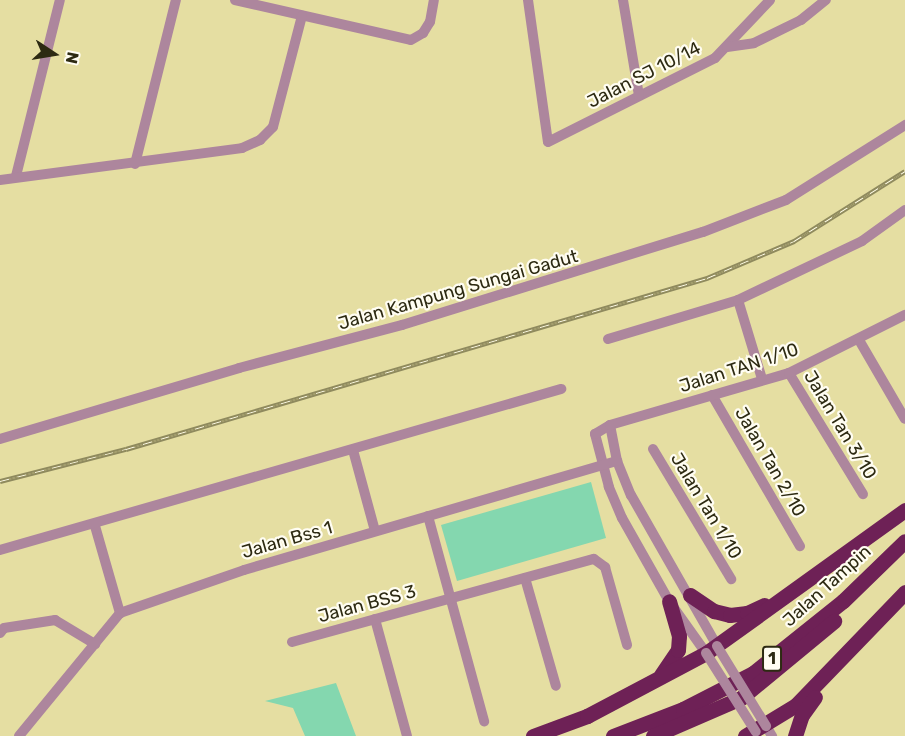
<!DOCTYPE html>
<html>
<head>
<meta charset="utf-8">
<style>
	body { margin:0 }
	#map { position:relative; width:905px; height:736px; overflow:hidden; background:#e5dea2; font-family:Rubik,sans-serif }
	div>[style] { position:absolute }
	.green>* { inset:0; background:#84d7af }
	.minor>* { height:10px; margin:-5px; padding:0 5px; transform-origin:5px; border-radius:5px; background:#ad869d }
	.highway>* { height:15px; margin:-7.5px; padding:0 7.5px; transform-origin:7.5px; border-radius:7.5px; background:#6e2156 }
	.rail>* { height:5px; margin-top:-2.5px; transform-origin:0; background:repeating-linear-gradient(90deg,#fffdf2 0 9px,#8f8a5e 0 18px); box-sizing:border-box; border-block:2px solid #8f8a5e }
	.minor-bridge>* { height:10px; margin:-5px; padding:0 5px; transform-origin:5px; border-radius:5px; background:#ad869d }
	span { translate:-50% -50%; white-space:nowrap; text-align:center; line-height:1.15; -webkit-text-stroke:4.5px #fffdf2; paint-order:stroke }
	.shield-label span { padding:2px 4px; background:#fffdf2; border:2px solid; border-radius:4px; -webkit-text-stroke-width:0 }
	.shield-label { font-size:16px; color:#2d2a12; font-weight:700 }
	.street-label { font-size:18px; color:#2d2a12 }
	.north { position:absolute; left:24px; top:24px; width:60px; height:60px; -webkit-text-stroke:4px #fffdf2; paint-order:stroke; rotate:102deg; font-size:16px; font-weight:700; line-height:24px; text-align:center; color:#2d2a12 }
	.north::after { content:''; display:block; margin:auto; width:21px; height:27px; background:#2d2a12; clip-path:polygon(50% 0,100% 100%,50% 72%,0 100%) }
</style>
</head>
<body>
<div id="map">
	<div class="green">
		<div style="clip-path:polygon(591px 482px,606px 538px,457px 581px,441px 525px)"></div>
		<div style="clip-path:polygon(336px 683px,356px 736px,305px 736px,293px 708px,265px 701px)"></div>
	</div>
	<div class="minor">
		<div style="left:235px;top:0;width:180px;rotate:12.8deg"></div>
		<div style="left:411px;top:40px;width:14px;rotate:-30deg"></div>
		<div style="left:423px;top:33px;width:13px;rotate:-58deg"></div>
		<div style="left:430px;top:22px;width:22px;rotate:-80deg"></div>
		<div style="left:528px;top:0;width:143px;rotate:82deg"></div>
		<div style="left:548px;top:142px;width:187px;rotate:-26.7deg"></div>
		<div style="left:715px;top:58px;width:80px;rotate:-46.5deg"></div>
		<div style="left:623px;top:0;width:97px;rotate:80.5deg"></div>
		<div style="left:727px;top:47px;width:27px;rotate:-8deg"></div>
		<div style="left:754px;top:43px;width:52px;rotate:-26.1deg"></div>
		<div style="left:801px;top:20px;width:32px;rotate:-39deg"></div>
		<div style="left:135px;top:164px;width:169px;rotate:-76deg"></div>
		<div style="left:16px;top:176px;width:181px;rotate:-76deg"></div>
		<div style="left:0;top:180px;width:244px;rotate:-7.5deg"></div>
		<div style="left:242px;top:148px;width:20px;rotate:-24deg"></div>
		<div style="left:260px;top:140px;width:18px;rotate:-45deg"></div>
		<div style="left:273px;top:127px;width:115px;rotate:-75.4deg"></div>
		<div style="left:738px;top:300px;width:83px;rotate:73.1deg"></div>
		<div style="left:608px;top:339px;width:136px;rotate:-16.7deg"></div>
		<div style="left:738px;top:300px;width:137px;rotate:-25.4deg"></div>
		<div style="left:862px;top:241px;width:53px;rotate:-35.8deg"></div>
		<div style="left:859px;top:340px;width:91px;rotate:59.8deg"></div>
		<div style="left:789px;top:373px;width:142px;rotate:58.6deg"></div>
		<div style="left:712px;top:395px;width:175px;rotate:59.8deg"></div>
		<div style="left:610px;top:425px;width:37px;rotate:79deg"></div>
		<div style="left:617px;top:461px;width:37px;rotate:68deg"></div>
		<div style="left:631px;top:495px;width:174px;rotate:60.3deg"></div>
		<div style="left:0;top:439px;width:249px;rotate:-16.5deg"></div>
		<div style="left:239px;top:368px;width:169px;rotate:-14.8deg"></div>
		<div style="left:402px;top:325px;width:315px;rotate:-17.2deg"></div>
		<div style="left:703px;top:232px;width:89px;rotate:-21.1deg"></div>
		<div style="left:786px;top:200px;width:141px;rotate:-32.2deg"></div>
		<div style="left:653px;top:449px;width:152px;rotate:59deg"></div>
		<div style="left:353px;top:450px;width:84px;rotate:74.8deg"></div>
		<div style="left:428px;top:516px;width:213px;rotate:74.7deg"></div>
		<div style="left:95px;top:526px;width:91px;rotate:74deg"></div>
		<div style="left:0;top:550px;width:584px;rotate:-16.01deg"></div>
		<div style="left:525px;top:578px;width:112px;rotate:74deg"></div>
		<div style="left:375px;top:619px;width:121px;rotate:74.7deg"></div>
		<div style="left:0;top:633px;width:6px;rotate:-51deg"></div>
		<div style="left:4px;top:628px;width:52px;rotate:-8.9deg"></div>
		<div style="left:55px;top:620px;width:47px;rotate:31deg"></div>
		<div style="left:292px;top:642px;width:313px;rotate:-15.4deg"></div>
		<div style="left:594px;top:559px;width:14px;rotate:36deg"></div>
		<div style="left:605px;top:567px;width:81px;rotate:74.2deg"></div>
		<div style="left:706px;top:653px;width:64px;rotate:-125.4deg"></div>
		<div style="left:669px;top:601px;width:95px;rotate:-119.5deg"></div>
		<div style="left:622px;top:518px;width:34px;rotate:-113deg"></div>
		<div style="left:609px;top:487px;width:55px;rotate:-104.8deg"></div>
		<div style="left:595px;top:434px;width:17px;rotate:-31deg"></div>
		<div style="left:610px;top:425px;width:186px;rotate:-16.2deg"></div>
		<div style="left:789px;top:373px;width:130px;rotate:-26.6deg"></div>
		<div style="left:766px;top:726px;width:12px;rotate:59deg"></div>
		<div style="left:19px;top:736px;width:159px;rotate:-50.6deg"></div>
		<div style="left:120px;top:613px;width:131px;rotate:-19.1deg"></div>
		<div style="left:244px;top:570px;width:389px;rotate:-16.3deg"></div>
	</div>
	<div class="highway">
		<div style="left:690px;top:595px;width:29px;rotate:34deg"></div>
		<div style="left:714px;top:611px;width:16px;rotate:14deg"></div>
		<div style="left:730px;top:615px;width:17px;rotate:-7deg"></div>
		<div style="left:747px;top:613px;width:19px;rotate:-25deg"></div>
		<div style="left:661px;top:675px;width:30px;rotate:-56deg"></div>
		<div style="left:678px;top:650px;width:14px;rotate:-86deg"></div>
		<div style="left:679px;top:636px;width:36px;rotate:-106deg"></div>
		<div style="left:533px;top:736px;width:58px;rotate:-20.3deg"></div>
		<div style="left:587px;top:716px;width:135px;rotate:-27.9deg"></div>
		<div style="left:706px;top:653px;width:245px;rotate:-35.7deg"></div>
		<div style="left:613px;top:736px;width:75px;rotate:-21.1deg"></div>
		<div style="left:683px;top:709px;width:79px;rotate:-27.2deg"></div>
		<div style="left:753px;top:673px;width:115px;rotate:-38.7deg"></div>
		<div style="left:843px;top:601px;width:86px;rotate:-44.1deg"></div>
		<div style="left:653px;top:736px;width:96px;rotate:-23.4deg"></div>
		<div style="left:741px;top:698px;width:121px;rotate:-39.6deg"></div>
		<div style="left:745px;top:736px;width:60px;rotate:-31.3deg"></div>
		<div style="left:796px;top:705px;width:157px;rotate:-46deg"></div>
		<div style="left:795px;top:736px;width:22px;rotate:-72deg"></div>
		<div style="left:802px;top:715px;width:22px;rotate:-54deg"></div>
	</div>
	<div class="rail">
		<div style="left:0;top:481px;width:130px;rotate:-14.3deg"></div>
		<div style="left:126px;top:449px;width:606px;rotate:-16.4deg"></div>
		<div style="left:707px;top:278px;width:95px;rotate:-23deg"></div>
		<div style="left:794px;top:241px;width:131px;rotate:-32.2deg"></div>
	</div>
	<div class="minor-bridge">
		<div style="left:717px;top:646px;width:94px;rotate:58.5deg"></div>
		<div style="left:706px;top:653px;width:93px;rotate:57.7deg"></div>
	</div>
	<div class="shield-label">
		<span style="left:772px;top:659px">1</span>
	</div>
	<div class="street-label">
		<span style="left:644px;top:75px;rotate:-27deg">Jalan SJ 10/14</span>
		<span style="left:458px;top:290px;rotate:-16deg">Jalan Kampung Sungai Gadut</span>
		<span style="left:739px;top:368px;rotate:-18deg">Jalan TAN 1/10</span>
		<span style="left:840px;top:425px;rotate:59deg">Jalan Tan 3/10</span>
		<span style="left:770px;top:462px;rotate:60deg">Jalan Tan 2/10</span>
		<span style="left:706px;top:506px;rotate:59deg">Jalan Tan 1/10</span>
		<span style="left:287px;top:540px;rotate:-16deg">Jalan Bss 1</span>
		<span style="left:827px;top:586px;rotate:-42deg">Jalan Tampin</span>
		<span style="left:367px;top:604px;rotate:-15deg">Jalan BSS 3</span>
	</div>
	<div class="north">N</div>
</div>
</body>
</html>
